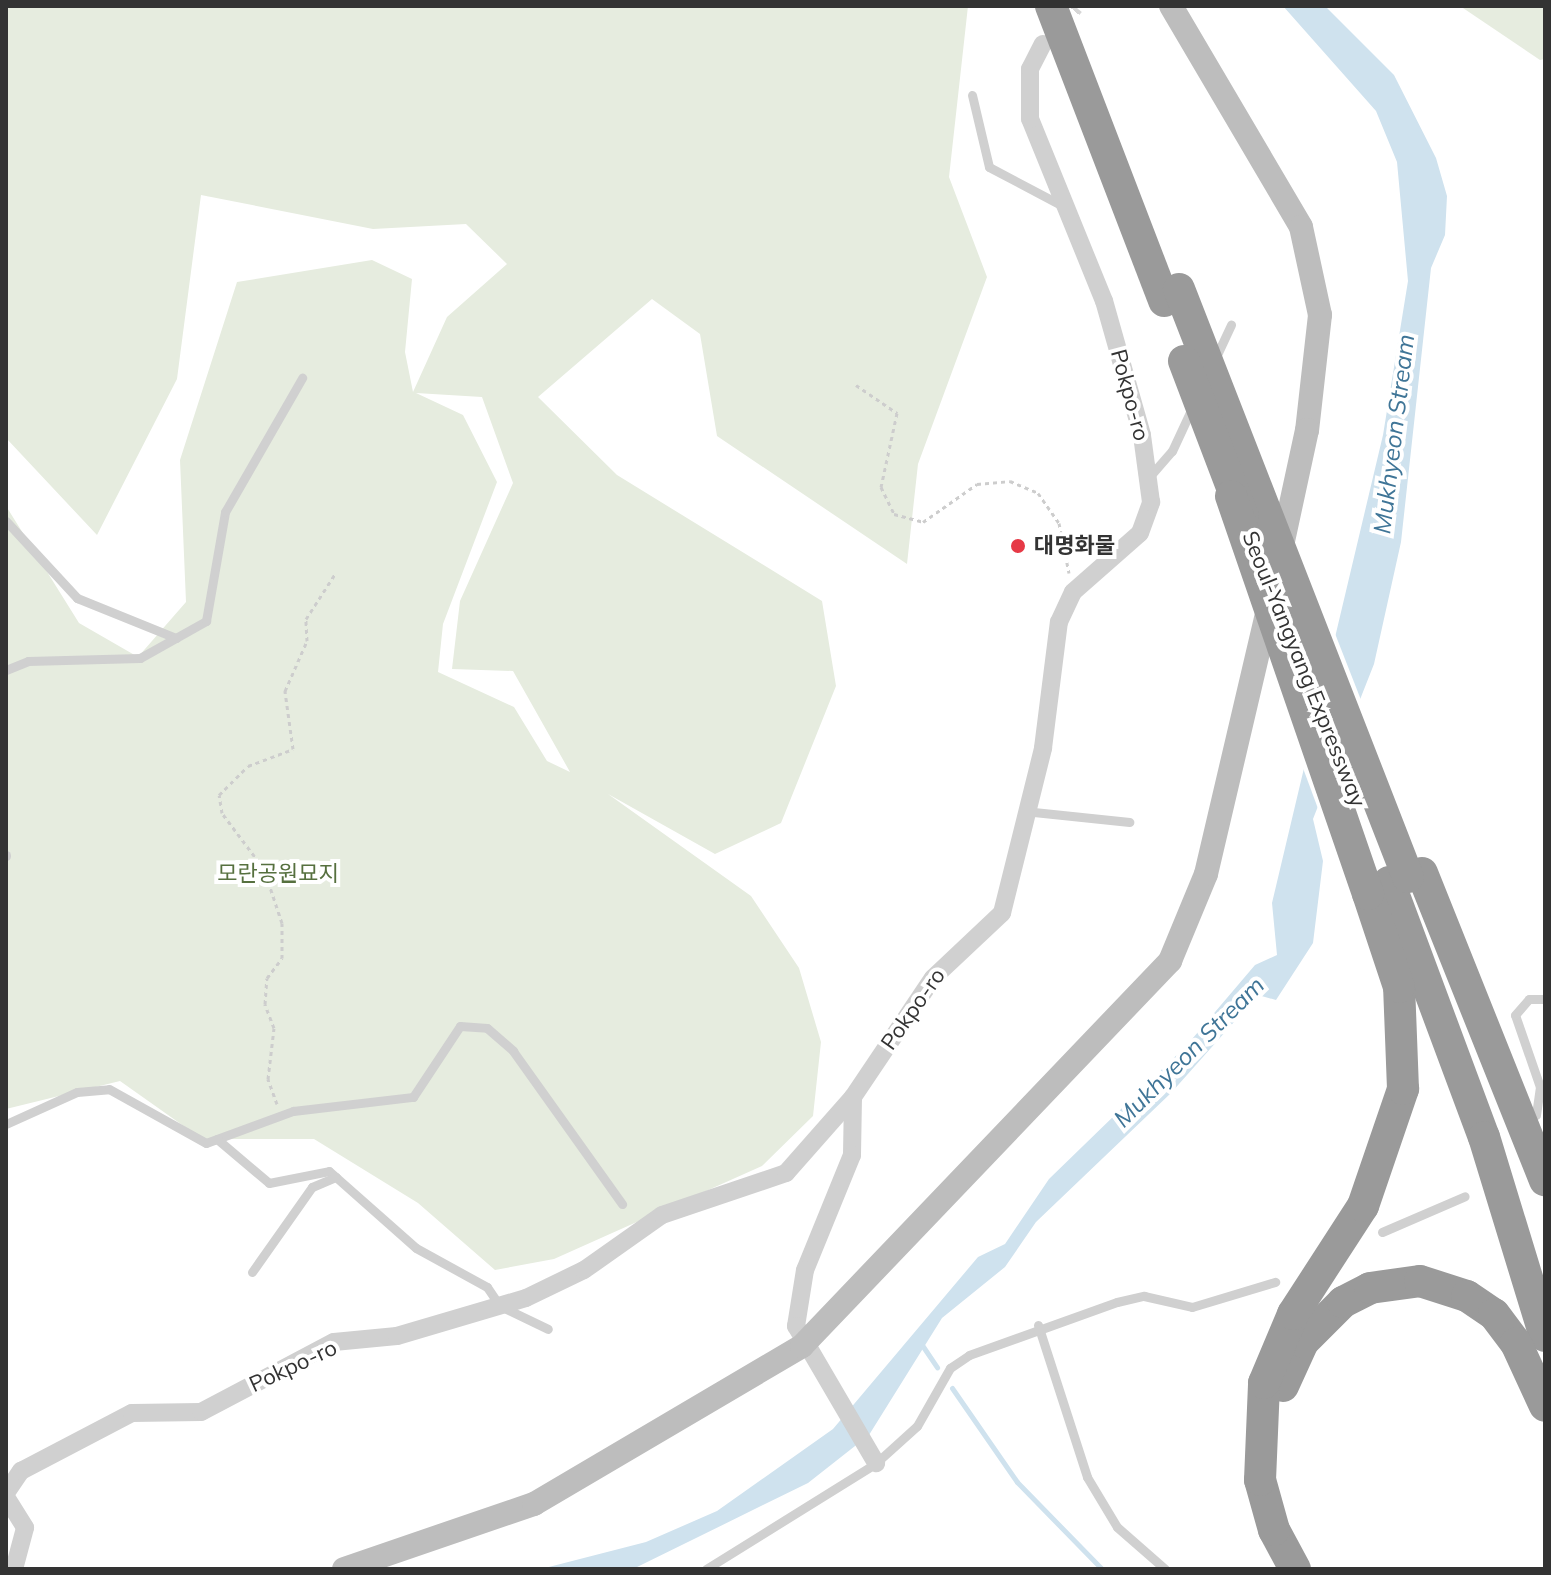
<!DOCTYPE html>
<html>
<head>
<meta charset="utf-8">
<style>
	body { margin:0 }
	#map { position:relative; width:1551px; height:1575px; overflow:hidden; background:#fff; font-family:Mulish,"Noto Sans KR",sans-serif }
	div>[style] { position:absolute }
	.green>* { inset:0; background:#e6ecdf }
	.water>* { inset:0; background:#cfe2ee }
	.pier>* { inset:0; background:#fff }
	.stream>* { height:5px; margin:-2.5px; padding:0 2.5px; transform-origin:2.5px; border-radius:2.5px; background:#cfe2ee }
	.minor-tunnel>* { height:18px; margin-top:-9px; transform-origin:0; background:repeating-linear-gradient(90deg,#d6d6d6 0 18px,transparent 0 27px) }
	.path>* { height:3px; margin-top:-1.5px; transform-origin:0; background:repeating-linear-gradient(90deg,#cdcdcd 0 4px,transparent 0 8px) }
	.service>* { height:9px; margin:-4.5px; padding:0 4.5px; transform-origin:4.5px; border-radius:4.5px; background:#d0d0d0 }
	.minor>* { height:18px; margin:-9px; padding:0 9px; transform-origin:9px; border-radius:9px; background:#d0d0d0 }
	.secondary>* { height:24px; margin:-12px; padding:0 12px; transform-origin:12px; border-radius:12px; background:#bdbdbd }
	.motorway>* { height:32px; margin:-16px; padding:0 16px; transform-origin:16px; border-radius:16px; background:#9a9a9a }
	.motorway-bridge>* { height:32px; margin:-16px; padding:0 16px; transform-origin:16px; border-radius:16px; background:#9a9a9a }
	.dots>* { width:22px; height:22px; translate:-50% -50%; box-sizing:border-box; border:4px solid #fff; border-radius:50% }
	span { translate:-50% -50%; white-space:nowrap; text-align:center; line-height:1.15; -webkit-text-stroke:8px #fff; paint-order:stroke }
	.street-label { font-size:22px; color:#333 }
	.poi-label { font-size:22px; color:#333; font-weight:700 }
	.left { translate:0 -50%; text-align:left }
	.park-label { font-size:22px; color:#56703f }
	.water-label { font-size:24px; color:#3f7597; font-style:italic }
	.frame { position:absolute; inset:0; border:8px solid #333; pointer-events:none }
</style>
</head>
<body>
<div id="map">
	<div class="green">
		<div style="clip-path:polygon(evenodd,6px 6px,968px 6px,949px 177px,987px 277px,918px 464px,907px 564px,717px 436px,700px 334px,652px 299px,538px 397px,617px 475px,822px 601px,836px 686px,781px 823px,715px 854px,608px 794px,751px 896px,799px 968px,821px 1042px,813px 1116px,762px 1166px,554px 1259px,495px 1270px,418px 1203px,314px 1139px,202px 1139px,120px 1081px,6px 1109px,6px 506px,79px 623px,138px 657px,186px 602px,180px 460px,237px 282px,372px 260px,412px 279px,405px 352px,413px 392px,447px 317px,507px 264px,466px 224px,373px 229px,201px 195px,177px 379px,97px 535px,6px 438px,6px 6px,416px 393px,482px 397px,513px 483px,460px 601px,452px 669px,513px 671px,570px 772px,547px 761px,514px 707px,438px 672px,443px 624px,497px 482px,463px 415px,416px 393px)"></div>
		<div style="clip-path:polygon(1460px 6px,1545px 6px,1545px 59px,1540px 60px)"></div>
	</div>
	<div class="water">
		<div style="clip-path:polygon(1283px 6px,1325px 6px,1394px 75px,1436px 158px,1447px 196px,1445px 235px,1431px 268px,1401px 542px,1374px 664px,1313px 819px,1323px 861px,1313px 943px,1276px 1000px,1258px 995px,1171px 1093px,1036px 1222px,1005px 1267px,942px 1318px,869px 1435px,808px 1483px,633px 1569px,541px 1569px,646px 1542px,717px 1511px,833px 1429px,978px 1257px,1005px 1244px,1049px 1179px,1187px 1045px,1255px 965px,1277px 955px,1272px 903px,1383px 435px,1408px 281px,1397px 162px,1376px 111px)"></div>
	</div>
	<div class="pier">
		<div style="clip-path:polygon(1334px 631px,1361px 700px,1320px 814px,1300px 760px)"></div>
	</div>
	<div class="stream">
		<div style="left:922px;top:1345px;width:27px;rotate:56deg"></div>
		<div style="left:952px;top:1388px;width:114px;rotate:55.3deg"></div>
		<div style="left:1017px;top:1482px;width:122px;rotate:45.7deg"></div>
	</div>
	<div class="minor-tunnel">
		<div style="left:1055px;top:30px;width:31px;rotate:-50deg"></div>
	</div>
	<div class="path">
		<div style="left:856px;top:385px;width:50px;rotate:34.3deg"></div>
		<div style="left:897px;top:413px;width:76px;rotate:102.2deg"></div>
		<div style="left:881px;top:487px;width:30px;rotate:64deg"></div>
		<div style="left:894px;top:514px;width:30px;rotate:15deg"></div>
		<div style="left:923px;top:522px;width:66px;rotate:-35.1deg"></div>
		<div style="left:977px;top:484px;width:33px;rotate:-5deg"></div>
		<div style="left:1010px;top:481px;width:30px;rotate:23deg"></div>
		<div style="left:1038px;top:493px;width:37px;rotate:55deg"></div>
		<div style="left:1059px;top:523px;width:51px;rotate:78.7deg"></div>
		<div style="left:277px;top:1104px;width:27px;rotate:-110deg"></div>
		<div style="left:268px;top:1079px;width:51px;rotate:-83.3deg"></div>
		<div style="left:274px;top:1028px;width:26px;rotate:-111deg"></div>
		<div style="left:265px;top:1004px;width:26px;rotate:-86deg"></div>
		<div style="left:267px;top:978px;width:25px;rotate:-53deg"></div>
		<div style="left:282px;top:958px;width:35px;rotate:-90deg"></div>
		<div style="left:282px;top:923px;width:57px;rotate:-108.4deg"></div>
		<div style="left:264px;top:869px;width:70px;rotate:-126.9deg"></div>
		<div style="left:222px;top:813px;width:18px;rotate:-99deg"></div>
		<div style="left:219px;top:795px;width:41px;rotate:-45deg"></div>
		<div style="left:248px;top:766px;width:48px;rotate:-20.7deg"></div>
		<div style="left:293px;top:749px;width:59px;rotate:-97.9deg"></div>
		<div style="left:285px;top:691px;width:55px;rotate:-66.3deg"></div>
		<div style="left:307px;top:641px;width:22px;rotate:-93deg"></div>
		<div style="left:306px;top:619px;width:54px;rotate:-57.2deg"></div>
	</div>
	<div class="service">
		<div style="left:972px;top:95px;width:74px;rotate:76.7deg"></div>
		<div style="left:989px;top:167px;width:84px;rotate:27.8deg"></div>
		<div style="left:1215px;top:359px;width:38px;rotate:-65deg"></div>
		<div style="left:1150px;top:476px;width:33px;rotate:-49deg"></div>
		<div style="left:1172px;top:451px;width:47px;rotate:-65.1deg"></div>
		<div style="left:6px;top:521px;width:105px;rotate:47.3deg"></div>
		<div style="left:77px;top:598px;width:107px;rotate:22deg"></div>
		<div style="left:6px;top:670px;width:24px;rotate:-22deg"></div>
		<div style="left:28px;top:661px;width:112px;rotate:-1.5deg"></div>
		<div style="left:140px;top:658px;width:76px;rotate:-29.3deg"></div>
		<div style="left:206px;top:621px;width:111px;rotate:-80.1deg"></div>
		<div style="left:225px;top:512px;width:155px;rotate:-60.1deg"></div>
		<div style="left:1024px;top:811px;width:106px;rotate:6deg"></div>
		<div style="left:6px;top:855px;width:1px;rotate:90deg"></div>
		<div style="left:1536px;top:1115px;width:28px;rotate:-82deg"></div>
		<div style="left:1540px;top:1087px;width:76px;rotate:-109.1deg"></div>
		<div style="left:1515px;top:1015px;width:21px;rotate:-49deg"></div>
		<div style="left:1529px;top:999px;width:16px"></div>
		<div style="left:6px;top:1124px;width:78px;rotate:-24.3deg"></div>
		<div style="left:77px;top:1092px;width:32px;rotate:-5deg"></div>
		<div style="left:109px;top:1089px;width:111px;rotate:29.1deg"></div>
		<div style="left:206px;top:1143px;width:93px;rotate:-20.2deg"></div>
		<div style="left:293px;top:1111px;width:121px;rotate:-6.7deg"></div>
		<div style="left:413px;top:1097px;width:85px;rotate:-56.5deg"></div>
		<div style="left:460px;top:1026px;width:27px;rotate:4deg"></div>
		<div style="left:487px;top:1028px;width:35px;rotate:41deg"></div>
		<div style="left:513px;top:1051px;width:188px;rotate:54.5deg"></div>
		<div style="left:217px;top:1139px;width:68px;rotate:40.2deg"></div>
		<div style="left:269px;top:1183px;width:61px;rotate:-11.3deg"></div>
		<div style="left:329px;top:1171px;width:116px;rotate:41.5deg"></div>
		<div style="left:416px;top:1248px;width:81px;rotate:28.8deg"></div>
		<div style="left:487px;top:1287px;width:23px;rotate:56deg"></div>
		<div style="left:500px;top:1306px;width:53px;rotate:25.6deg"></div>
		<div style="left:1382px;top:1232px;width:90px;rotate:-23.4deg"></div>
		<div style="left:252px;top:1272px;width:104px;rotate:-54.8deg"></div>
		<div style="left:312px;top:1187px;width:26px;rotate:-23deg"></div>
		<div style="left:1038px;top:1325px;width:160px;rotate:72.1deg"></div>
		<div style="left:1087px;top:1477px;width:58px;rotate:59deg"></div>
		<div style="left:1117px;top:1527px;width:64px;rotate:41.2deg"></div>
		<div style="left:706px;top:1569px;width:200px;rotate:-31.9deg"></div>
		<div style="left:876px;top:1463px;width:55px;rotate:-42.1deg"></div>
		<div style="left:917px;top:1426px;width:67px;rotate:-60.4deg"></div>
		<div style="left:950px;top:1368px;width:23px;rotate:-34deg"></div>
		<div style="left:969px;top:1355px;width:157px;rotate:-19.7deg"></div>
		<div style="left:1117px;top:1302px;width:28px;rotate:-13deg"></div>
		<div style="left:1144px;top:1296px;width:49px;rotate:12.9deg"></div>
		<div style="left:1192px;top:1307px;width:87px;rotate:-16.8deg"></div>
	</div>
	<div class="minor">
		<div style="left:853px;top:1097px;width:58px;rotate:91deg"></div>
		<div style="left:852px;top:1155px;width:124px;rotate:112.2deg"></div>
		<div style="left:805px;top:1270px;width:57px;rotate:99.1deg"></div>
		<div style="left:796px;top:1326px;width:159px;rotate:59.7deg"></div>
		<div style="left:6px;top:1493px;width:27px;rotate:-56deg"></div>
		<div style="left:21px;top:1471px;width:125px;rotate:-27.6deg"></div>
		<div style="left:132px;top:1413px;width:69px;rotate:-0.8deg"></div>
		<div style="left:201px;top:1412px;width:150px;rotate:-27.8deg"></div>
		<div style="left:334px;top:1342px;width:63px;rotate:-5.4deg"></div>
		<div style="left:397px;top:1336px;width:134px;rotate:-16.4deg"></div>
		<div style="left:526px;top:1298px;width:64px;rotate:-25.8deg"></div>
		<div style="left:584px;top:1270px;width:95px;rotate:-35.2deg"></div>
		<div style="left:662px;top:1215px;width:131px;rotate:-18.7deg"></div>
		<div style="left:786px;top:1173px;width:101px;rotate:-48.6deg"></div>
		<div style="left:853px;top:1097px;width:143px;rotate:-56.1deg"></div>
		<div style="left:933px;top:978px;width:95px;rotate:-43.3deg"></div>
		<div style="left:1002px;top:913px;width:170px;rotate:-76deg"></div>
		<div style="left:1043px;top:748px;width:127px;rotate:-82.8deg"></div>
		<div style="left:1059px;top:622px;width:33px;rotate:-65deg"></div>
		<div style="left:1073px;top:592px;width:89px;rotate:-41.4deg"></div>
		<div style="left:1140px;top:533px;width:33px;rotate:-70deg"></div>
		<div style="left:1151px;top:502px;width:68px;rotate:-97.7deg"></div>
		<div style="left:1142px;top:435px;width:139px;rotate:-105.8deg"></div>
		<div style="left:1104px;top:301px;width:196px;rotate:-112.1deg"></div>
		<div style="left:1030px;top:119px;width:50px;rotate:-90deg"></div>
		<div style="left:1030px;top:69px;width:28px;rotate:-63deg"></div>
		<div style="left:6px;top:1497px;width:36px;rotate:58deg"></div>
		<div style="left:25px;top:1528px;width:42px;rotate:105deg"></div>
	</div>
	<div class="secondary">
		<div style="left:1171px;top:6px;width:256px;rotate:59.5deg"></div>
		<div style="left:1301px;top:227px;width:90px;rotate:77.8deg"></div>
		<div style="left:1320px;top:315px;width:116px;rotate:96.4deg"></div>
		<div style="left:1307px;top:430px;width:128px;rotate:102.2deg"></div>
		<div style="left:344px;top:1569px;width:201px;rotate:-18.9deg"></div>
		<div style="left:534px;top:1504px;width:311px;rotate:-30.5deg"></div>
		<div style="left:802px;top:1346px;width:533px;rotate:-46.29deg"></div>
		<div style="left:1170px;top:961px;width:94px;rotate:-67.5deg"></div>
		<div style="left:1206px;top:874px;width:275px;rotate:-76.8deg"></div>
	</div>
	<div class="motorway">
		<div style="left:1051px;top:6px;width:316px;rotate:69deg"></div>
		<div style="left:1422px;top:873px;width:331px;rotate:68.2deg"></div>
		<div style="left:1389px;top:882px;width:272px;rotate:69.6deg"></div>
		<div style="left:1484px;top:1137px;width:208px;rotate:73deg"></div>
		<div style="left:1283px;top:1386px;width:48px;rotate:-65.6deg"></div>
		<div style="left:1303px;top:1342px;width:57px;rotate:-45deg"></div>
		<div style="left:1343px;top:1302px;width:30px;rotate:-27deg"></div>
		<div style="left:1370px;top:1288px;width:50px;rotate:-8deg"></div>
		<div style="left:1420px;top:1281px;width:49px;rotate:17.7deg"></div>
		<div style="left:1467px;top:1296px;width:32px;rotate:34deg"></div>
		<div style="left:1494px;top:1314px;width:36px;rotate:53deg"></div>
		<div style="left:1516px;top:1343px;width:69px;rotate:65.3deg"></div>
		<div style="left:1295px;top:1569px;width:44px;rotate:-118.3deg"></div>
		<div style="left:1274px;top:1530px;width:52px;rotate:-105.6deg"></div>
		<div style="left:1260px;top:1480px;width:97px;rotate:-87.6deg"></div>
		<div style="left:1264px;top:1383px;width:75px;rotate:-67.2deg"></div>
		<div style="left:1293px;top:1314px;width:129px;rotate:-57.1deg"></div>
		<div style="left:1363px;top:1206px;width:124px;rotate:-71.1deg"></div>
		<div style="left:1403px;top:1089px;width:102px;rotate:-92.2deg"></div>
		<div style="left:1399px;top:987px;width:98px;rotate:-108.4deg"></div>
	</div>
	<div class="motorway-bridge">
		<div style="left:1179px;top:289px;width:631px;rotate:68.72deg"></div>
		<div style="left:1184px;top:361px;width:166px;rotate:69.2deg"></div>
		<div style="left:1231px;top:496px;width:421px;rotate:71deg"></div>
	</div>
	<div class="dots">
		<div style="left:1018px;top:546px;background:#e63946"></div>
	</div>
	<div class="street-label">
		<span style="left:1130px;top:395px;rotate:75deg">Pokpo-ro</span>
		<span style="left:1304px;top:669px;rotate:68deg">Seoul-Yangyang Expressway</span>
		<span style="left:913px;top:1009px;rotate:-55deg">Pokpo-ro</span>
		<span style="left:293px;top:1366px;rotate:-25deg">Pokpo-ro</span>
	</div>
	<div class="poi-label">
		<span class="left" style="left:1034px;top:546px">대명화물</span>
	</div>
	<div class="park-label">
		<span style="left:278px;top:874px">모란공원묘지</span>
	</div>
	<div class="water-label">
		<span style="left:1394px;top:434px;rotate:-83deg">Mukhyeon Stream</span>
		<span style="left:1189px;top:1052px;rotate:-45deg">Mukhyeon Stream</span>
	</div>
	<div class="frame"></div>
</div>
</body>
</html>
